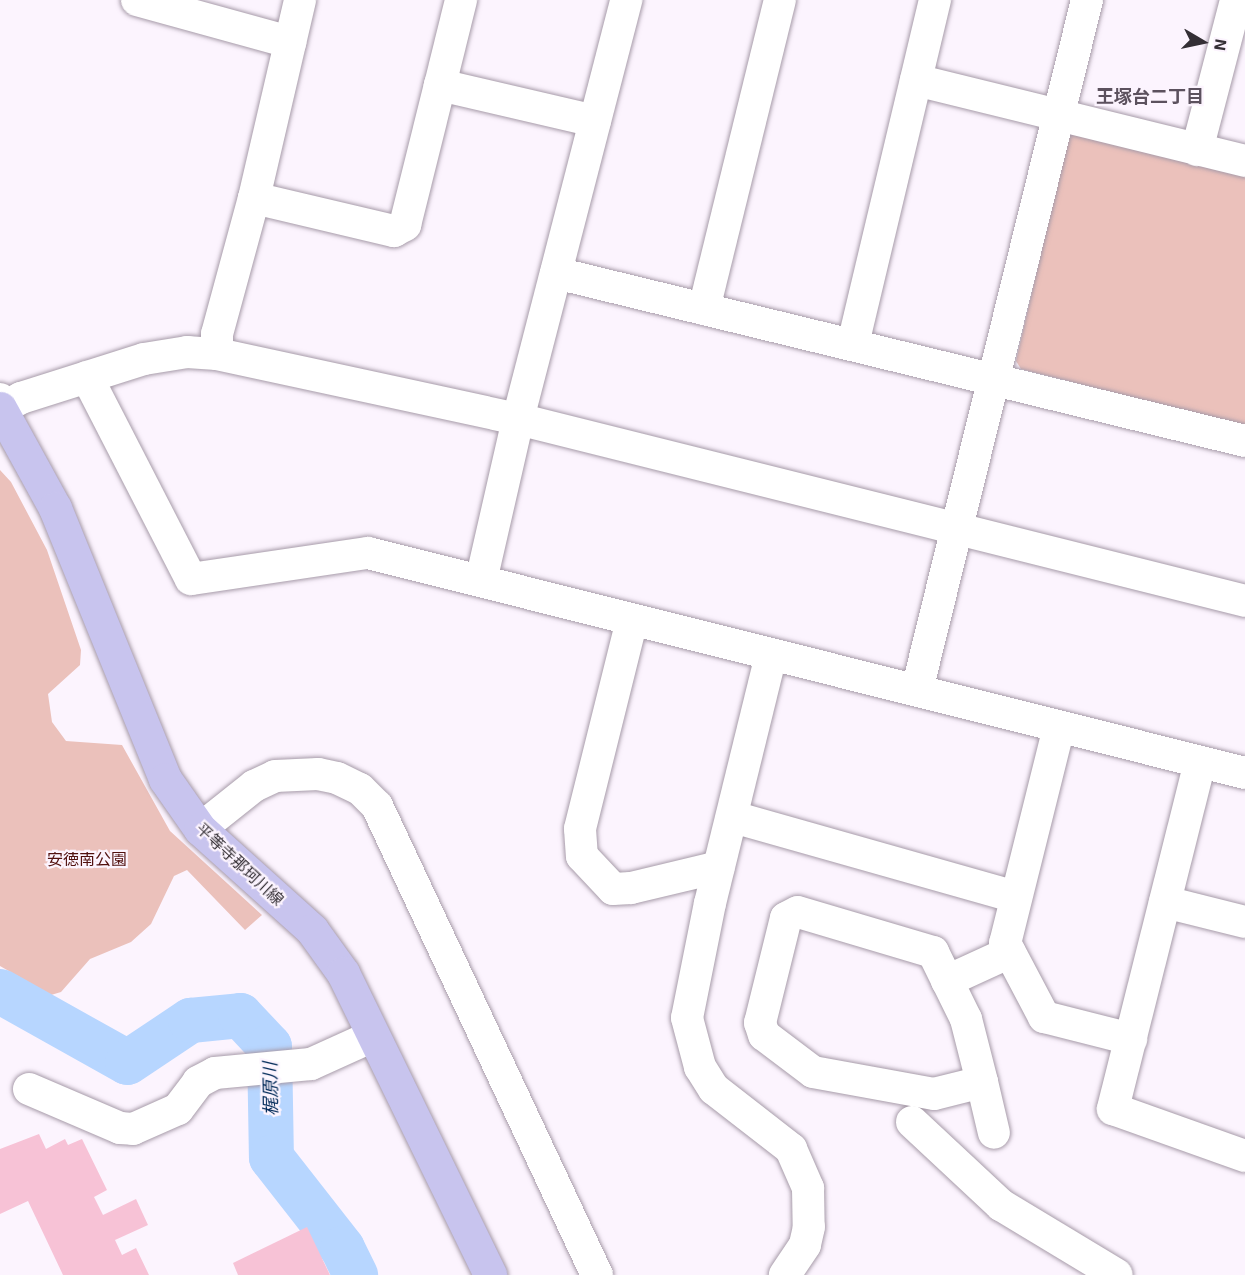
<!DOCTYPE html>
<html>
<head>
<meta charset="utf-8">
<style>
	body { margin:0 }
	#map { position:relative; width:1245px; height:1275px; overflow:hidden; background:#fcf4fe; font-family:"Exo 2","Noto Sans JP",sans-serif }
	div>[style] { position:absolute }
	.green>* { inset:0; background:#ebc1bb }
	.river>* { height:45px; margin:-22.5px; padding:0 22.5px; transform-origin:22.5px; border-radius:22.5px; background:#b7d6ff }
	.building>* { inset:0; background:#f7c2d6 }
	.roads { filter:drop-shadow(0 0 2px #a79ba9) drop-shadow(0 0 2px #a79ba9) }
	.minor>* { height:32px; margin:-16px; padding:0 16px; transform-origin:16px; border-radius:16px; background:#fff }
	.major>* { height:33px; margin:-16.5px; padding:0 16.5px; transform-origin:16.5px; border-radius:16.5px; background:#c8c4ee }
	span { translate:-50% -50%; white-space:nowrap; text-align:center; line-height:1.15; -webkit-text-stroke:4.5px #fcf4fe; paint-order:stroke }
	.park-label { font-size:16px; color:#51100e }
	.street-label { font-size:16px; color:#342f35 }
	.neighbourhood-label { font-size:18px; color:#5c515e; font-weight:700 }
	.water-label { font-size:18px; color:#002958; font-style:italic }
	.north { position:absolute; left:1173px; top:12px; width:60px; height:60px; -webkit-text-stroke:4px #fcf4fe; paint-order:stroke; rotate:99deg; font-size:16px; font-weight:700; line-height:24px; text-align:center; color:#342f35 }
	.north::after { content:''; display:block; margin:auto; width:21px; height:27px; background:#342f35; clip-path:polygon(50% 0,100% 100%,50% 72%,0 100%) }
</style>
</head>
<body>
<div id="map">
	<div class="green">
		<div style="clip-path:polygon(1076px 129px,1245px 172px,1245px 426px,1021px 369px,1016px 361px,1068px 137px)"></div>
		<div style="clip-path:polygon(0 470px,11px 482px,47px 550px,81px 650px,80px 665px,48px 694px,52px 722px,66px 741px,122px 745px,170px 831px,262px 915px,245px 930px,187px 870px,174px 876px,151px 924px,131px 942px,90px 959px,61px 992px,51px 995px,0 966px)"></div>
	</div>
	<div class="river">
		<div style="left:0;top:991px;width:145px;rotate:29.2deg"></div>
		<div style="left:127px;top:1062px;width:76px;rotate:-33.7deg"></div>
		<div style="left:190px;top:1020px;width:50px;rotate:-5.7deg"></div>
		<div style="left:240px;top:1015px;width:42px;rotate:46.9deg"></div>
		<div style="left:269px;top:1046px;width:111px;rotate:89deg"></div>
		<div style="left:271px;top:1157px;width:115px;rotate:52deg"></div>
		<div style="left:342px;top:1248px;width:30px;rotate:64deg"></div>
	</div>
	<div class="building">
		<div style="clip-path:polygon(39px 1134px,46px 1149px,65px 1139px,68px 1145px,82px 1139px,107px 1190px,94px 1197px,103px 1215px,136px 1199px,148px 1225px,115px 1240px,122px 1255px,136px 1248px,149px 1275px,63px 1275px,28px 1201px,0 1214px,0 1149px)"></div>
		<div style="clip-path:polygon(307px 1227px,330px 1275px,238px 1275px,233px 1263px)"></div>
	</div>
	<div class="roads">
		<div class="minor">
			<div style="left:137px;top:0;width:159px;rotate:15.4deg"></div>
			<div style="left:916px;top:80px;width:339px;rotate:13.8deg"></div>
			<div style="left:440px;top:85px;width:88px;rotate:-76.1deg"></div>
			<div style="left:1197px;top:150px;width:155px;rotate:-75.4deg"></div>
			<div style="left:254px;top:198px;width:203px;rotate:-76.9deg"></div>
			<div style="left:556px;top:273px;width:709px;rotate:13.7deg"></div>
			<div style="left:704px;top:309px;width:318px;rotate:-76.2deg"></div>
			<div style="left:853px;top:344px;width:354px;rotate:-76.6deg"></div>
			<div style="left:217px;top:354px;width:20px;rotate:-90deg"></div>
			<div style="left:217px;top:334px;width:141px;rotate:-74.8deg"></div>
			<div style="left:254px;top:198px;width:144px;rotate:13.3deg"></div>
			<div style="left:394px;top:231px;width:13px;rotate:-29deg"></div>
			<div style="left:405px;top:225px;width:144px;rotate:-76deg"></div>
			<div style="left:440px;top:85px;width:159px;rotate:13.1deg"></div>
			<div style="left:87px;top:377px;width:227px;rotate:62.8deg"></div>
			<div style="left:191px;top:579px;width:179px;rotate:-8.4deg"></div>
			<div style="left:368px;top:553px;width:904px;rotate:14.08deg"></div>
			<div style="left:0;top:399px;width:9px;rotate:72deg"></div>
			<div style="left:3px;top:408px;width:21px;rotate:-29deg"></div>
			<div style="left:21px;top:398px;width:129px;rotate:-17.6deg"></div>
			<div style="left:144px;top:359px;width:44px;rotate:-9.2deg"></div>
			<div style="left:187px;top:352px;width:30px;rotate:4deg"></div>
			<div style="left:217px;top:354px;width:308px;rotate:12.2deg"></div>
			<div style="left:518px;top:419px;width:749px;rotate:14.05deg"></div>
			<div style="left:481px;top:581px;width:166px;rotate:-77.1deg"></div>
			<div style="left:518px;top:419px;width:433px;rotate:-75.5deg"></div>
			<div style="left:632px;top:620px;width:215px;rotate:104deg"></div>
			<div style="left:580px;top:829px;width:27px;rotate:86deg"></div>
			<div style="left:582px;top:856px;width:45px;rotate:46.8deg"></div>
			<div style="left:613px;top:889px;width:18px;rotate:-3deg"></div>
			<div style="left:631px;top:888px;width:90px;rotate:-13.4deg"></div>
			<div style="left:771px;top:655px;width:255px;rotate:103.8deg"></div>
			<div style="left:710px;top:903px;width:117px;rotate:101.3deg"></div>
			<div style="left:687px;top:1018px;width:51px;rotate:75.1deg"></div>
			<div style="left:700px;top:1067px;width:26px;rotate:58deg"></div>
			<div style="left:714px;top:1089px;width:98px;rotate:37.9deg"></div>
			<div style="left:791px;top:1149px;width:43px;rotate:66.4deg"></div>
			<div style="left:808px;top:1188px;width:39px;rotate:89deg"></div>
			<div style="left:809px;top:1227px;width:18px;rotate:103deg"></div>
			<div style="left:805px;top:1245px;width:36px;rotate:124deg"></div>
			<div style="left:917px;top:690px;width:711px;rotate:-76.16deg"></div>
			<div style="left:1059px;top:727px;width:223px;rotate:104deg"></div>
			<div style="left:1005px;top:943px;width:84px;rotate:62.2deg"></div>
			<div style="left:1044px;top:1017px;width:90px;rotate:14.2deg"></div>
			<div style="left:1200px;top:762px;width:358px;rotate:104.1deg"></div>
			<div style="left:1113px;top:1109px;width:140px;rotate:19.6deg"></div>
			<div style="left:733px;top:817px;width:294px;rotate:15.8deg"></div>
			<div style="left:200px;top:829px;width:69px;rotate:-38.5deg"></div>
			<div style="left:254px;top:786px;width:23px;rotate:-25deg"></div>
			<div style="left:275px;top:776px;width:43px;rotate:-2.7deg"></div>
			<div style="left:318px;top:774px;width:19px;rotate:12deg"></div>
			<div style="left:337px;top:778px;width:25px;rotate:26deg"></div>
			<div style="left:360px;top:789px;width:24px;rotate:45deg"></div>
			<div style="left:377px;top:806px;width:518px;rotate:64.87deg"></div>
			<div style="left:1165px;top:902px;width:82px;rotate:14deg"></div>
			<div style="left:947px;top:981px;width:69px;rotate:-24.7deg"></div>
			<div style="left:982px;top:1082px;width:49px;rotate:166deg"></div>
			<div style="left:934px;top:1094px;width:123px;rotate:-169.7deg"></div>
			<div style="left:813px;top:1072px;width:61px;rotate:-142.9deg"></div>
			<div style="left:764px;top:1035px;width:13px;rotate:-108deg"></div>
			<div style="left:760px;top:1023px;width:108px;rotate:-76.1deg"></div>
			<div style="left:786px;top:918px;width:13px;rotate:-27deg"></div>
			<div style="left:798px;top:912px;width:141px;rotate:16.5deg"></div>
			<div style="left:933px;top:952px;width:75px;rotate:63.8deg"></div>
			<div style="left:966px;top:1019px;width:65px;rotate:75.7deg"></div>
			<div style="left:982px;top:1082px;width:52px;rotate:76.8deg"></div>
			<div style="left:29px;top:1089px;width:99px;rotate:23.2deg"></div>
			<div style="left:120px;top:1128px;width:13px;rotate:4deg"></div>
			<div style="left:133px;top:1129px;width:49px;rotate:-24deg"></div>
			<div style="left:178px;top:1109px;width:34px;rotate:-53deg"></div>
			<div style="left:198px;top:1082px;width:19px;rotate:-28deg"></div>
			<div style="left:215px;top:1073px;width:96px;rotate:-5.4deg"></div>
			<div style="left:311px;top:1064px;width:68px;rotate:-24.3deg"></div>
			<div style="left:912px;top:1122px;width:122px;rotate:43deg"></div>
			<div style="left:1001px;top:1205px;width:135px;rotate:31.1deg"></div>
		</div>
		<div class="major">
			<div style="left:0;top:408px;width:114px;rotate:61.2deg"></div>
			<div style="left:55px;top:508px;width:292px;rotate:67.9deg"></div>
			<div style="left:165px;top:779px;width:61px;rotate:55deg"></div>
			<div style="left:200px;top:829px;width:151px;rotate:42deg"></div>
			<div style="left:312px;top:930px;width:53px;rotate:54.2deg"></div>
			<div style="left:343px;top:973px;width:336px;rotate:64deg"></div>
		</div>
	</div>
	<div class="park-label">
		<span style="left:87px;top:859px">安徳南公園</span>
	</div>
	<div class="street-label">
		<span style="left:240px;top:864px;rotate:43deg">平等寺那珂川線</span>
	</div>
	<div class="neighbourhood-label">
		<span style="left:1150px;top:96px">王塚台二丁目</span>
	</div>
	<div class="water-label">
		<span style="left:270px;top:1089px;rotate:-91deg">梶原川</span>
	</div>
	<div class="north">N</div>
</div>
</body>
</html>
